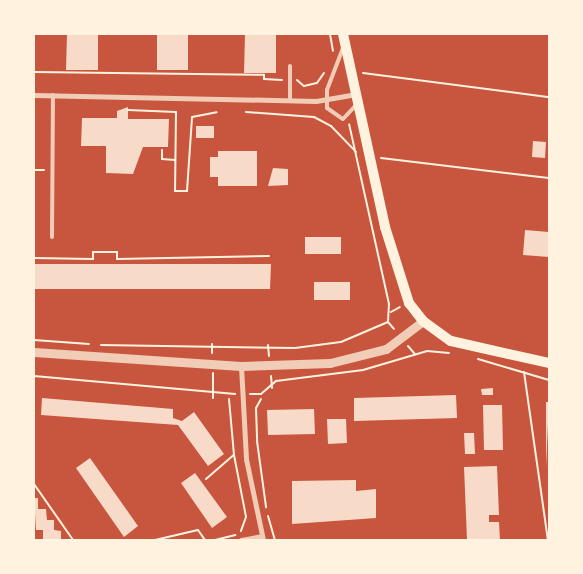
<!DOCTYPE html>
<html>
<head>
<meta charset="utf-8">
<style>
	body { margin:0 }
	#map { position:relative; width:583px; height:574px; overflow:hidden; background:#c8553d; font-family:Overpass,sans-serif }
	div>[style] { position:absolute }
	.building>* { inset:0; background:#f7dbc8 }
	.path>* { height:2px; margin:-1px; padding:0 1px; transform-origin:1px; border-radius:1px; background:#fff3e0 }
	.service>* { height:4px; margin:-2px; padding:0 2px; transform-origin:2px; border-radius:2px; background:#f1ccb7 }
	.minor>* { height:5px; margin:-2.5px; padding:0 2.5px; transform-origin:2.5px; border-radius:2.5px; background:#f1ccb7 }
	.tertiary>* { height:9px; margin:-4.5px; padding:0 4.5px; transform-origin:4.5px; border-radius:4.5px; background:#f1ccb7 }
	.secondary>* { height:10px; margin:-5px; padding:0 5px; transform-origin:5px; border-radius:5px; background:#fff3e0 }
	span { translate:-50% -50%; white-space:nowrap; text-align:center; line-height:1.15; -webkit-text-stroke:5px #fff3e0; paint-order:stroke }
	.frame { position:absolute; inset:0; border:35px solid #fff3e0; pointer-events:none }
</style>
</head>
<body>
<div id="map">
	<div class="building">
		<div style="clip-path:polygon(67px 34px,98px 34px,98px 70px,66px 70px)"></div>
		<div style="clip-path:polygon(157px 34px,188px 34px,188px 70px,157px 70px)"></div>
		<div style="clip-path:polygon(245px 34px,276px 34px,276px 73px,244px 73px)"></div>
		<div style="clip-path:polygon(128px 107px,128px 119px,169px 119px,168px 147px,143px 147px,133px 174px,106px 173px,106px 146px,81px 146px,82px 118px,117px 118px,117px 111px)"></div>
		<div style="clip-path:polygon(196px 126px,214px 126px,214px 138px,196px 138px)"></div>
		<div style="clip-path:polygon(533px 141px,546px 142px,545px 158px,532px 157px)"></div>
		<div style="clip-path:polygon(218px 151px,257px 151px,257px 186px,218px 186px,218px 177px,210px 177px,210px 157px,218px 157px)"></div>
		<div style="clip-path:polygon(273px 168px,288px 169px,288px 185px,268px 186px)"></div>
		<div style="clip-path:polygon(525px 230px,549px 232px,549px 257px,523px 255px)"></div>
		<div style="clip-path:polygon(305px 237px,341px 237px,341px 254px,305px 254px)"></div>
		<div style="clip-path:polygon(34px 264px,271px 264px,270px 289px,34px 289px)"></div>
		<div style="clip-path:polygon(314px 282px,350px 282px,350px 300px,314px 300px)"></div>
		<div style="clip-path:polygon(493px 388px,493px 395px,482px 395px,481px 389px)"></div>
		<div style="clip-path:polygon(456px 395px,457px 418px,354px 421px,354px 398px)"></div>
		<div style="clip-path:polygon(42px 398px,173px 409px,173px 418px,182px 421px,194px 412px,224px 454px,208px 466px,178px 425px,41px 415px)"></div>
		<div style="clip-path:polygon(546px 402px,549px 402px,546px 468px)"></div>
		<div style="clip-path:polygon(483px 405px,502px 405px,503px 450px,484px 450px)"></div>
		<div style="clip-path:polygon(314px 409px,315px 434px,268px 435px,267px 410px)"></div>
		<div style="clip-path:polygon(327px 419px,346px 419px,347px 443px,328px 444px)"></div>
		<div style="clip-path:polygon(464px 433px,474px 433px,475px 454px,465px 454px)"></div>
		<div style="clip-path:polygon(90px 458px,138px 526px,124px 537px,76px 468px)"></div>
		<div style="clip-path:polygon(497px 466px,499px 515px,489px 515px,489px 522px,499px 522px,500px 540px,467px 540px,464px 467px)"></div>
		<div style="clip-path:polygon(195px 473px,227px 517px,212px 528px,181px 483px)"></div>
		<div style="clip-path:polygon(356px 480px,356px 491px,376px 489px,376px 518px,292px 524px,292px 481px)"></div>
		<div style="clip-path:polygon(34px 498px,38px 498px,38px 509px,46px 509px,47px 520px,54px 520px,54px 530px,61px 531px,61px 540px,43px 540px,43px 530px,36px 530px)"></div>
	</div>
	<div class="path">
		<div style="left:330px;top:34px;width:17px;rotate:80deg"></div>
		<div style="left:34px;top:72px;width:230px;rotate:0.7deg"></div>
		<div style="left:264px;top:75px;width:4px;rotate:90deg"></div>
		<div style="left:264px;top:79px;width:18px;rotate:3deg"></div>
		<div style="left:363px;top:73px;width:188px;rotate:7.4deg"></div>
		<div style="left:297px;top:80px;width:9px;rotate:41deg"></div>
		<div style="left:304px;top:86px;width:13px;rotate:-13deg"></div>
		<div style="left:317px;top:83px;width:12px;rotate:-55deg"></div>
		<div style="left:128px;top:110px;width:48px;rotate:2.4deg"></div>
		<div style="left:176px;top:112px;width:79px;rotate:90.7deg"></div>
		<div style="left:175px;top:191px;width:12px"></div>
		<div style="left:187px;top:191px;width:74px;rotate:-86.1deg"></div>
		<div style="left:192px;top:117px;width:25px;rotate:-11deg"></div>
		<div style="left:246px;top:112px;width:68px;rotate:4.2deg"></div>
		<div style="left:314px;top:117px;width:19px;rotate:28deg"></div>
		<div style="left:331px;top:126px;width:36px;rotate:46deg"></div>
		<div style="left:162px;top:150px;width:9px;rotate:90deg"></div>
		<div style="left:162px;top:159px;width:13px;rotate:4deg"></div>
		<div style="left:381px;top:158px;width:169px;rotate:6.8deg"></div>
		<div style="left:34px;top:170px;width:10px"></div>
		<div style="left:34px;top:258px;width:59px;rotate:1deg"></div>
		<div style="left:93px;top:259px;width:7px;rotate:-90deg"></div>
		<div style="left:93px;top:252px;width:24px"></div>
		<div style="left:117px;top:252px;width:7px;rotate:90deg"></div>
		<div style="left:117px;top:259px;width:152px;rotate:-1.1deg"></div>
		<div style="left:391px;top:312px;width:10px;rotate:-29deg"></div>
		<div style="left:388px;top:322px;width:9px;rotate:49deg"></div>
		<div style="left:34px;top:340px;width:55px;rotate:4.2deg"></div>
		<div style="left:212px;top:344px;width:9px;rotate:90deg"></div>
		<div style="left:101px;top:345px;width:194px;rotate:0.9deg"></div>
		<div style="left:295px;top:348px;width:46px;rotate:-7.4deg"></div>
		<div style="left:341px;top:342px;width:51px;rotate:-23.1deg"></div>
		<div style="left:388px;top:322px;width:18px;rotate:-87deg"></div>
		<div style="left:389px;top:304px;width:184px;rotate:-102.5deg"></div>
		<div style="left:268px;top:345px;width:11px;rotate:85deg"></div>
		<div style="left:408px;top:346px;width:11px;rotate:49deg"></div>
		<div style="left:478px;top:359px;width:74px;rotate:16.5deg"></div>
		<div style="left:524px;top:372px;width:170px;rotate:81.9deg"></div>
		<div style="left:213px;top:373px;width:25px;rotate:90deg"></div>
		<div style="left:34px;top:376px;width:202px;rotate:5.1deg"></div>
		<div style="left:271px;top:376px;width:12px;rotate:85deg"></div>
		<div style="left:250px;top:394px;width:11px"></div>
		<div style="left:261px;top:394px;width:20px;rotate:-41deg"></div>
		<div style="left:276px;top:381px;width:88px;rotate:-7.2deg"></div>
		<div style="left:363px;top:370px;width:67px;rotate:-16.5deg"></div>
		<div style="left:427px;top:351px;width:22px;rotate:5deg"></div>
		<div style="left:229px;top:399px;width:56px;rotate:84.9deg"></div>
		<div style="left:234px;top:455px;width:63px;rotate:79deg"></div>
		<div style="left:246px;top:517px;width:15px;rotate:110deg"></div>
		<div style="left:261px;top:399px;width:10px;rotate:119deg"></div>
		<div style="left:256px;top:408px;width:33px;rotate:88deg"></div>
		<div style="left:257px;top:441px;width:67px;rotate:82.2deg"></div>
		<div style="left:206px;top:479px;width:37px;rotate:-41deg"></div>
		<div style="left:34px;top:484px;width:68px;rotate:55.1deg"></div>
		<div style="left:268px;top:516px;width:25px;rotate:74deg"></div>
		<div style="left:155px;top:540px;width:44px;rotate:-13.1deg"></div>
		<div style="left:198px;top:530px;width:12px;rotate:55deg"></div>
		<div style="left:215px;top:540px;width:21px;rotate:-14deg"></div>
	</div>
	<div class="service">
		<div style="left:343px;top:48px;width:45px;rotate:110.9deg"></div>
		<div style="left:327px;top:90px;width:18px;rotate:90deg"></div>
		<div style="left:327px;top:108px;width:19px;rotate:35deg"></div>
		<div style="left:343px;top:119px;width:18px;rotate:-47deg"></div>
		<div style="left:290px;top:100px;width:34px;rotate:-90deg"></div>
		<div style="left:52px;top:237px;width:142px;rotate:-89.6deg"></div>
	</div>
	<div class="minor">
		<div style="left:34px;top:95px;width:282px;rotate:1.2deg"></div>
		<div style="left:316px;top:101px;width:41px;rotate:-9.9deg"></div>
		<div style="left:241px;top:366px;width:93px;rotate:86.9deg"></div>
		<div style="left:246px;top:459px;width:83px;rotate:78.1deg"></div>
		<div style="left:241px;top:540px;width:20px;rotate:-11deg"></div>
	</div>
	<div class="tertiary">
		<div style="left:34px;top:352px;width:207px;rotate:3.9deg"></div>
		<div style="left:241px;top:366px;width:89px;rotate:-1.9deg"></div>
		<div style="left:330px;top:363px;width:58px;rotate:-14deg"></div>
		<div style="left:386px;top:349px;width:46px;rotate:-37.1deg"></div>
	</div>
	<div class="secondary">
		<div style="left:343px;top:34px;width:198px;rotate:77.7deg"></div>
		<div style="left:385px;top:227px;width:80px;rotate:72.5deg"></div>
		<div style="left:409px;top:303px;width:23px;rotate:52deg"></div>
		<div style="left:423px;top:321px;width:34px;rotate:36deg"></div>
		<div style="left:451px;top:341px;width:100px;rotate:12.7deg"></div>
	</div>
	<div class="frame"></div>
</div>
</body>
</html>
